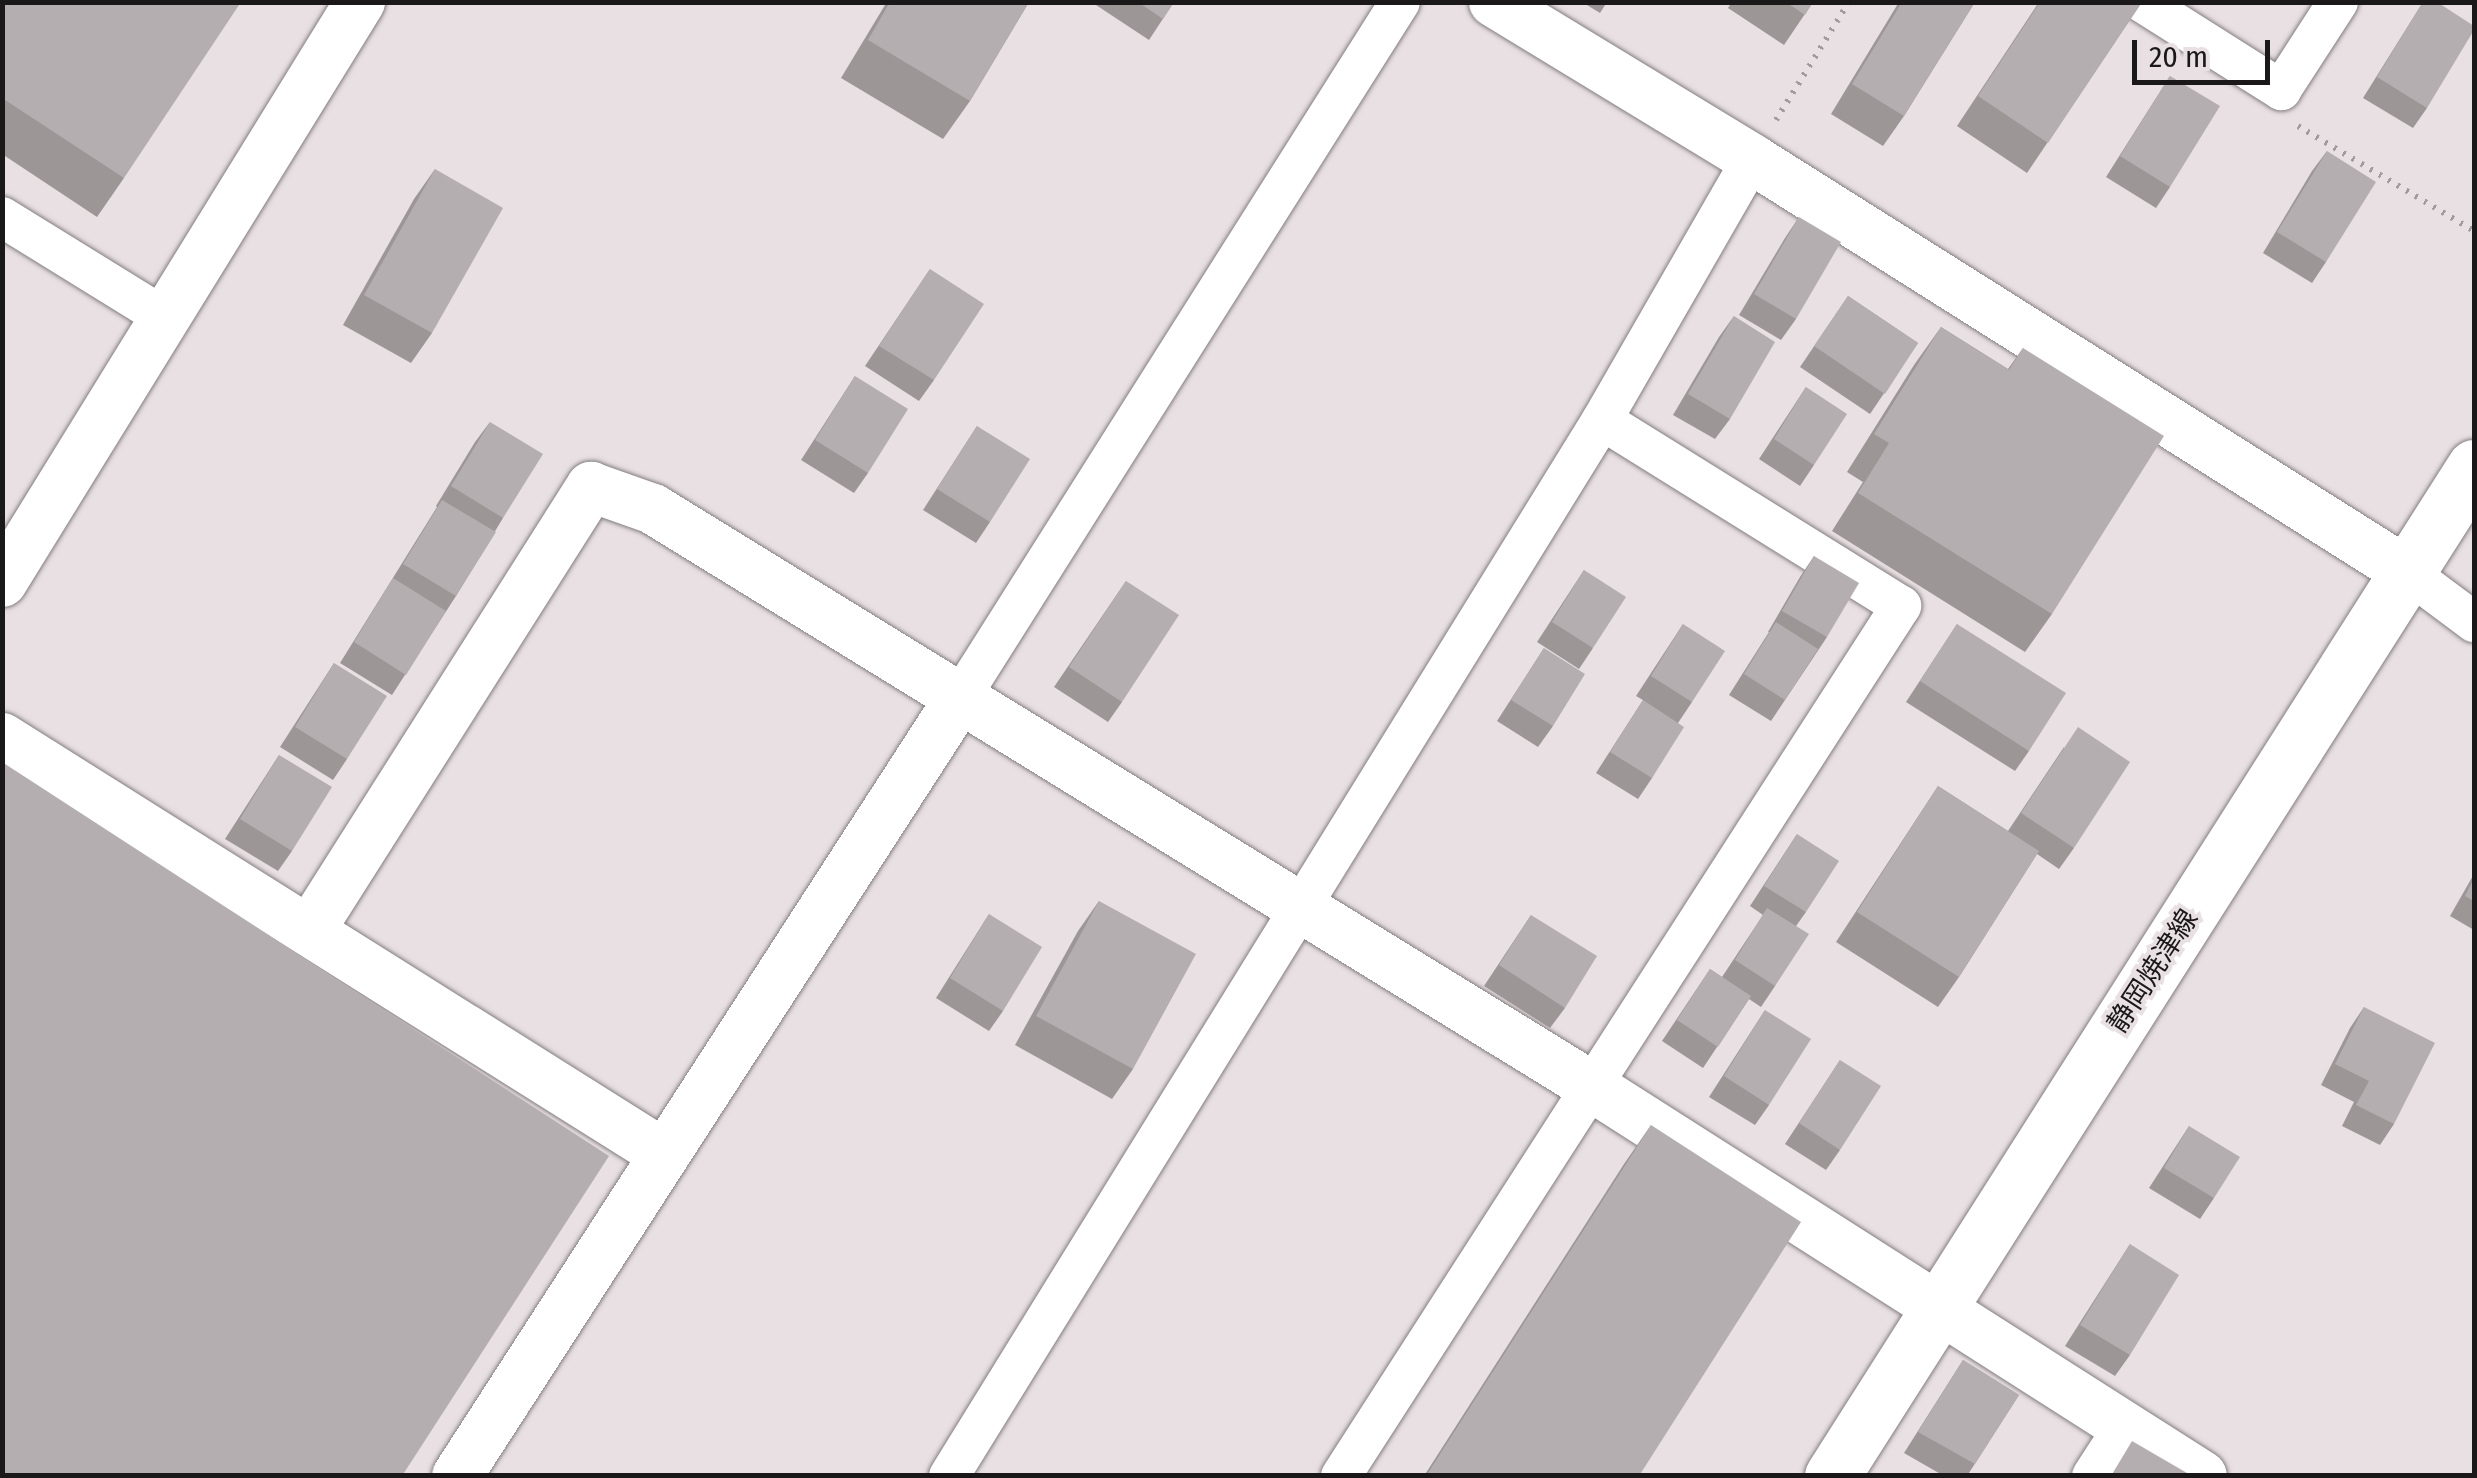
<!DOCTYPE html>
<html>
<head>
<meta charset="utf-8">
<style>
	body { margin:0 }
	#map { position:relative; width:2477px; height:1478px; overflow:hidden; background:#e8e0e3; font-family:"Fira Sans Condensed","Noto Sans JP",sans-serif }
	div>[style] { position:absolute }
	.path>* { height:6px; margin-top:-3px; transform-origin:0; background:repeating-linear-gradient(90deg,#a19b9d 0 2.5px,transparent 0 10.5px) }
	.roads { filter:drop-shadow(0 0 2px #847d7f) drop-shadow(0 0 2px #847d7f) }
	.minor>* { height:40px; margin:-20px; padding:0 20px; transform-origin:20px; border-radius:20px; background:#fff }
	.tertiary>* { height:50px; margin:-25px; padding:0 25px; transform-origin:25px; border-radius:25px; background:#fff }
	.secondary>* { height:55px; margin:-27.5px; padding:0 27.5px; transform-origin:27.5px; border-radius:27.5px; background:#fff }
	.wall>* { inset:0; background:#9c9697 }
	.building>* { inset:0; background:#b5aeb0 }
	span { translate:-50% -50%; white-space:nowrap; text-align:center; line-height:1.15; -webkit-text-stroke:8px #e8e0e3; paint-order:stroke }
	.street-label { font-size:28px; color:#1b1819 }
	.frame { position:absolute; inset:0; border:5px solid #1b1819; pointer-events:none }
	.scale { position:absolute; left:2132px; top:40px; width:138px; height:45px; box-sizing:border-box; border:5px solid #1b1819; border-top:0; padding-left:12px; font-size:30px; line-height:35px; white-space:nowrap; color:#1b1819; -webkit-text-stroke:8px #e8e0e3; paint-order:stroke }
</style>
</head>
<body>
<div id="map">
	<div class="path">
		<div style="left:1776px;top:120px;width:139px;rotate:-58.3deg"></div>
		<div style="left:2298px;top:126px;width:205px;rotate:30.8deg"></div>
	</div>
	<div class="roads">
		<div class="minor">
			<div style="left:2142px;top:2px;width:165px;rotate:32.3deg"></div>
			<div style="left:2281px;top:90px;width:105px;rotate:-57.1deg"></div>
			<div style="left:2px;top:217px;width:196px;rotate:31.7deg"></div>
			<div style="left:2407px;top:572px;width:84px;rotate:36.7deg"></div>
			<div style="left:960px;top:698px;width:823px;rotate:-57.7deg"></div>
			<div style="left:949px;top:1476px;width:1242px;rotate:-58.27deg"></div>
			<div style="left:1602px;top:420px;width:301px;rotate:-60.1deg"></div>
			<div style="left:1341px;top:1476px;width:1035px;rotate:-57.23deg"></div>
			<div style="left:1901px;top:606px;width:352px;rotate:-148.1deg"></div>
			<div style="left:2092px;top:1476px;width:61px;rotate:-57.1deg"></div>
		</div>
		<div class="tertiary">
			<div style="left:1494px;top:2px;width:302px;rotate:31.3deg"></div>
			<div style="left:1752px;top:159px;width:774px;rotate:32.23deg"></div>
			<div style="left:2px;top:582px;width:682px;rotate:-58.32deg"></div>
			<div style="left:2px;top:738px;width:780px;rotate:32.16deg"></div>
			<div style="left:310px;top:930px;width:525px;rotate:-57.61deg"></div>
			<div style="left:591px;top:487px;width:66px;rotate:19.5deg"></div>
			<div style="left:653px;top:509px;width:1105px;rotate:31.6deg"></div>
			<div style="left:1594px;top:1088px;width:721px;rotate:32.54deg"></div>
			<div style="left:457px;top:1476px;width:926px;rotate:-57.12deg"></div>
		</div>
		<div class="secondary">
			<div style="left:1832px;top:1476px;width:1196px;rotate:-57.53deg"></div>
		</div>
	</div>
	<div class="wall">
		<div style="clip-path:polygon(2px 2px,124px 178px,97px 217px,2px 154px)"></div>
		<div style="clip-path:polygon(881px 2px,1029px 2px,970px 101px,943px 139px,841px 78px,885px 5px)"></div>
		<div style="clip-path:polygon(1098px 2px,1174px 2px,1149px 40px,1096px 5px)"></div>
		<div style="clip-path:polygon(1582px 2px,1607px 2px,1600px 13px)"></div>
		<div style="clip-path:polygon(1732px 2px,1813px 2px,1784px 45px,1728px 8px)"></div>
		<div style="clip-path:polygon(1899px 2px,1975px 2px,1904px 116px,1883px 146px,1831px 114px)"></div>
		<div style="clip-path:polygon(2039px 2px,2142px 2px,2027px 173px,1957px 126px)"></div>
		<div style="clip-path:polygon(2423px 2px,2427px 108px,2413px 128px,2363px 98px)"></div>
		<div style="clip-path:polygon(2170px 76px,2170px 187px,2156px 208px,2106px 177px)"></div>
		<div style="clip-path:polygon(2327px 151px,2326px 262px,2312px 283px,2263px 253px,2312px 171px)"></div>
		<div style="clip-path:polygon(435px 169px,432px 333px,411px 363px,343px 325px,414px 199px)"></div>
		<div style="clip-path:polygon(1799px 217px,1796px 319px,1781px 340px,1739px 315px,1785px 238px)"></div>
		<div style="clip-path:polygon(930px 269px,934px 380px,919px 401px,865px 366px)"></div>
		<div style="clip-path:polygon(1848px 296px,1918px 343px,1870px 414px,1800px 367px)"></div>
		<div style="clip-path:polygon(1734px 316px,1730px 419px,1715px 439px,1673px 415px,1719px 337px)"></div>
		<div style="clip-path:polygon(1941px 327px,2008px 369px,2023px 348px,2052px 614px,2025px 652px,1832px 531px,1863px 482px,1847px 472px,1914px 365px)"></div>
		<div style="clip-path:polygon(855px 376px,868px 473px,854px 493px,801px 460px)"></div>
		<div style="clip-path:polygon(1806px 387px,1814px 465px,1800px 486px,1759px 459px)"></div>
		<div style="clip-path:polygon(490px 422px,503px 518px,456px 596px,392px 695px,340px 663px,437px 507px,436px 506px,475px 442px)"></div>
		<div style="clip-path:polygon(977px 426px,990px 522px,976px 543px,923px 510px)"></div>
		<div style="clip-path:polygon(1814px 556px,1827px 637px,1771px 721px,1729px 695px,1769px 632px,1768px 632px,1800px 577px)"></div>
		<div style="clip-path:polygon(1584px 570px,1593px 648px,1579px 669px,1537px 642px)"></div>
		<div style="clip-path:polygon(1126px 581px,1122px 702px,1108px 722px,1054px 687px)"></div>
		<div style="clip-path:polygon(1683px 624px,1692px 702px,1678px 723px,1652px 778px,1638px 799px,1596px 773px,1643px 700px,1636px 696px)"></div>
		<div style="clip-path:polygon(1957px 624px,2029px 751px,2015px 771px,1906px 702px)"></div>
		<div style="clip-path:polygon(1544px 648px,1553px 726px,1538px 747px,1497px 721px)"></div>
		<div style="clip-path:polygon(334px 663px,347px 759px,333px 780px,280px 747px)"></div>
		<div style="clip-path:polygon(2064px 747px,2074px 848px,2059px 869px,2037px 854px,1959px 977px,1938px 1007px,1836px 942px,1938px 786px,2008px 831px)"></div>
		<div style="clip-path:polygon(279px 755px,292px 851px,278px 871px,225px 839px)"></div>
		<div style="clip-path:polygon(1797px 834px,1806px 912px,1796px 926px,1775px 986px,1761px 1007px,1749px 999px,1703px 1068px,1662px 1041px,1710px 969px,1722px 977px,1763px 915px,1750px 906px)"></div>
		<div style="clip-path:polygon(2474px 874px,2474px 930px,2450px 916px)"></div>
		<div style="clip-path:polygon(1099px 901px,1133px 1069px,1112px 1099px,1015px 1045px,1078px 931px)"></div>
		<div style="clip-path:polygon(989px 914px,1003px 1011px,989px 1031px,936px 998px)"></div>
		<div style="clip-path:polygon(1531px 915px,1565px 1008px,1550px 1028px,1484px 986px)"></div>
		<div style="clip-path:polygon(2364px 1007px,2394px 1124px,2380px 1145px,2342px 1126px,2354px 1102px,2321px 1085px,2350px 1028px)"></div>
		<div style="clip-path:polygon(1765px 1010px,1769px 1105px,1755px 1125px,1709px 1097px)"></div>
		<div style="clip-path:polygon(1840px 1060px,1840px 1150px,1826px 1170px,1785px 1144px)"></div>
		<div style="clip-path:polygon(1651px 1125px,1639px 1476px,1424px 1476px,1624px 1164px)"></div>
		<div style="clip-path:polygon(2189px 1126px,2214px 1198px,2200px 1219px,2149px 1188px)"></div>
		<div style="clip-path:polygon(2130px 1244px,2130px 1355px,2115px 1376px,2065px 1346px)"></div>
		<div style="clip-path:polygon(1963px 1360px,2019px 1395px,1967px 1476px,1944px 1476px,1904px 1453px)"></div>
	</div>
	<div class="building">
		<div style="clip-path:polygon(2px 2px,241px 2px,124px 178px,2px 98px)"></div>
		<div style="clip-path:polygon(890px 2px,1029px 2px,970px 101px,868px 40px)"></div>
		<div style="clip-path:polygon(1138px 2px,1174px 2px,1163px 19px)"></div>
		<div style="clip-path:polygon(1786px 2px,1813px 2px,1805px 15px)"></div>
		<div style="clip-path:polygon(1902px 2px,1975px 2px,1904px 116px,1852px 84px)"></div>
		<div style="clip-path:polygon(2040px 2px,2142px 2px,2048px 143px,1978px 96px)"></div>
		<div style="clip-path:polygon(2423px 2px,2437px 2px,2474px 26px,2474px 30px,2427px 108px,2377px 77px)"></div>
		<div style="clip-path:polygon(2170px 76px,2220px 106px,2170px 187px,2120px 156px)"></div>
		<div style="clip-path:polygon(2327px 151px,2376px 182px,2326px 262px,2277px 232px)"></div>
		<div style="clip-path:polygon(435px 169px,503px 208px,432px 333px,364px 295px)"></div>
		<div style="clip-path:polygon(1799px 217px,1841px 242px,1796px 319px,1754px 294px)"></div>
		<div style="clip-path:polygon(930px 269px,984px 304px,934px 380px,879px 346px)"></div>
		<div style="clip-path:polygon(1848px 296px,1918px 343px,1885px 394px,1814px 346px)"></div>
		<div style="clip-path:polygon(1734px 316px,1775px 342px,1730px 419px,1688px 394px)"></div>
		<div style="clip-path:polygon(1941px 327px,2009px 370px,2023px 348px,2164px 436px,2052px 614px,1858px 493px,1889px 443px,1874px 434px)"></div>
		<div style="clip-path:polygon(855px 376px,908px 409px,868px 473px,815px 440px)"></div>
		<div style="clip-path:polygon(1806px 387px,1847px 414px,1814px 465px,1774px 439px)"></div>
		<div style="clip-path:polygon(490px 422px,543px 454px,503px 518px,451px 486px)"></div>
		<div style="clip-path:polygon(977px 426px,1030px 459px,990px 522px,937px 489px)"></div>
		<div style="clip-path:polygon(442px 500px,496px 532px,456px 596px,403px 564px)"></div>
		<div style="clip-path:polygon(1814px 556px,1859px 583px,1827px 637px,1782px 611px)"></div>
		<div style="clip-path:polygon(1584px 570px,1626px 597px,1593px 648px,1552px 622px)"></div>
		<div style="clip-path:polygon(393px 578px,446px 611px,406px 675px,354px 642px)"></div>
		<div style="clip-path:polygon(1126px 581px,1179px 615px,1122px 702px,1069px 667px)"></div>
		<div style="clip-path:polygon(1776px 622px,1818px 649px,1785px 700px,1744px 674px)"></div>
		<div style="clip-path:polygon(1683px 624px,1725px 651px,1692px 702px,1651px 676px)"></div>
		<div style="clip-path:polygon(1957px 624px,2066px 693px,2029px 751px,1920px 681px)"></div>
		<div style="clip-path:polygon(1544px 648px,1585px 674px,1553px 726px,1511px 700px)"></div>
		<div style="clip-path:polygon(334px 663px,387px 696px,347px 759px,295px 727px)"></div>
		<div style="clip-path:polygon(1643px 700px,1684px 727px,1652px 778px,1610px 752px)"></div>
		<div style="clip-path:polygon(2078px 727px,2130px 762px,2074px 848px,2021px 813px)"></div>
		<div style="clip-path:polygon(279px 755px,332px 787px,292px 851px,240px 819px)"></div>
		<div style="clip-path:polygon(2px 762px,609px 1156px,402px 1476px,2px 1476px)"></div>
		<div style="clip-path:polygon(1938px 786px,2039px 851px,1959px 977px,1857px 912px)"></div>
		<div style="clip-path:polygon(1797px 834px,1839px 861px,1806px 912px,1764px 886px)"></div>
		<div style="clip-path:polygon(2474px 878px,2474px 901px,2465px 896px)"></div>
		<div style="clip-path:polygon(1099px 901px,1196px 954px,1133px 1069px,1036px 1016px)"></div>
		<div style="clip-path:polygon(1767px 908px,1809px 934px,1775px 986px,1735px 960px)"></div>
		<div style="clip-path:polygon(989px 914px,1042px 947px,1003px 1011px,950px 978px)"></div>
		<div style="clip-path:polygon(1531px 915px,1597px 956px,1565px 1008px,1499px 965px)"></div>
		<div style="clip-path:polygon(1710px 969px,1751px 996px,1718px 1047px,1677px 1020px)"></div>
		<div style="clip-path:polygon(2364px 1007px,2435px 1043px,2394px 1124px,2356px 1105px,2369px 1081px,2335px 1064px)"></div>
		<div style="clip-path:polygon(1765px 1010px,1811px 1039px,1769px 1105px,1724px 1076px)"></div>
		<div style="clip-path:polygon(1840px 1060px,1881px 1086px,1840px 1150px,1799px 1123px)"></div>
		<div style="clip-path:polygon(1651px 1125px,1801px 1222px,1639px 1476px,1426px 1476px)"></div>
		<div style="clip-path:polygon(2189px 1126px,2240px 1157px,2214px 1198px,2164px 1168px)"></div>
		<div style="clip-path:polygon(2130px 1244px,2179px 1275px,2130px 1355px,2080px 1325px)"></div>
		<div style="clip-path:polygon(1963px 1360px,2019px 1395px,1975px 1464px,1918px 1432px)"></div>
		<div style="clip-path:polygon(2132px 1441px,2187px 1473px,2185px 1476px,2111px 1476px)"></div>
	</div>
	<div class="street-label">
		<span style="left:2153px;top:971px;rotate:-57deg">静岡焼津線</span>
	</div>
	<div class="frame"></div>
	<div class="scale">20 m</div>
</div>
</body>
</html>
